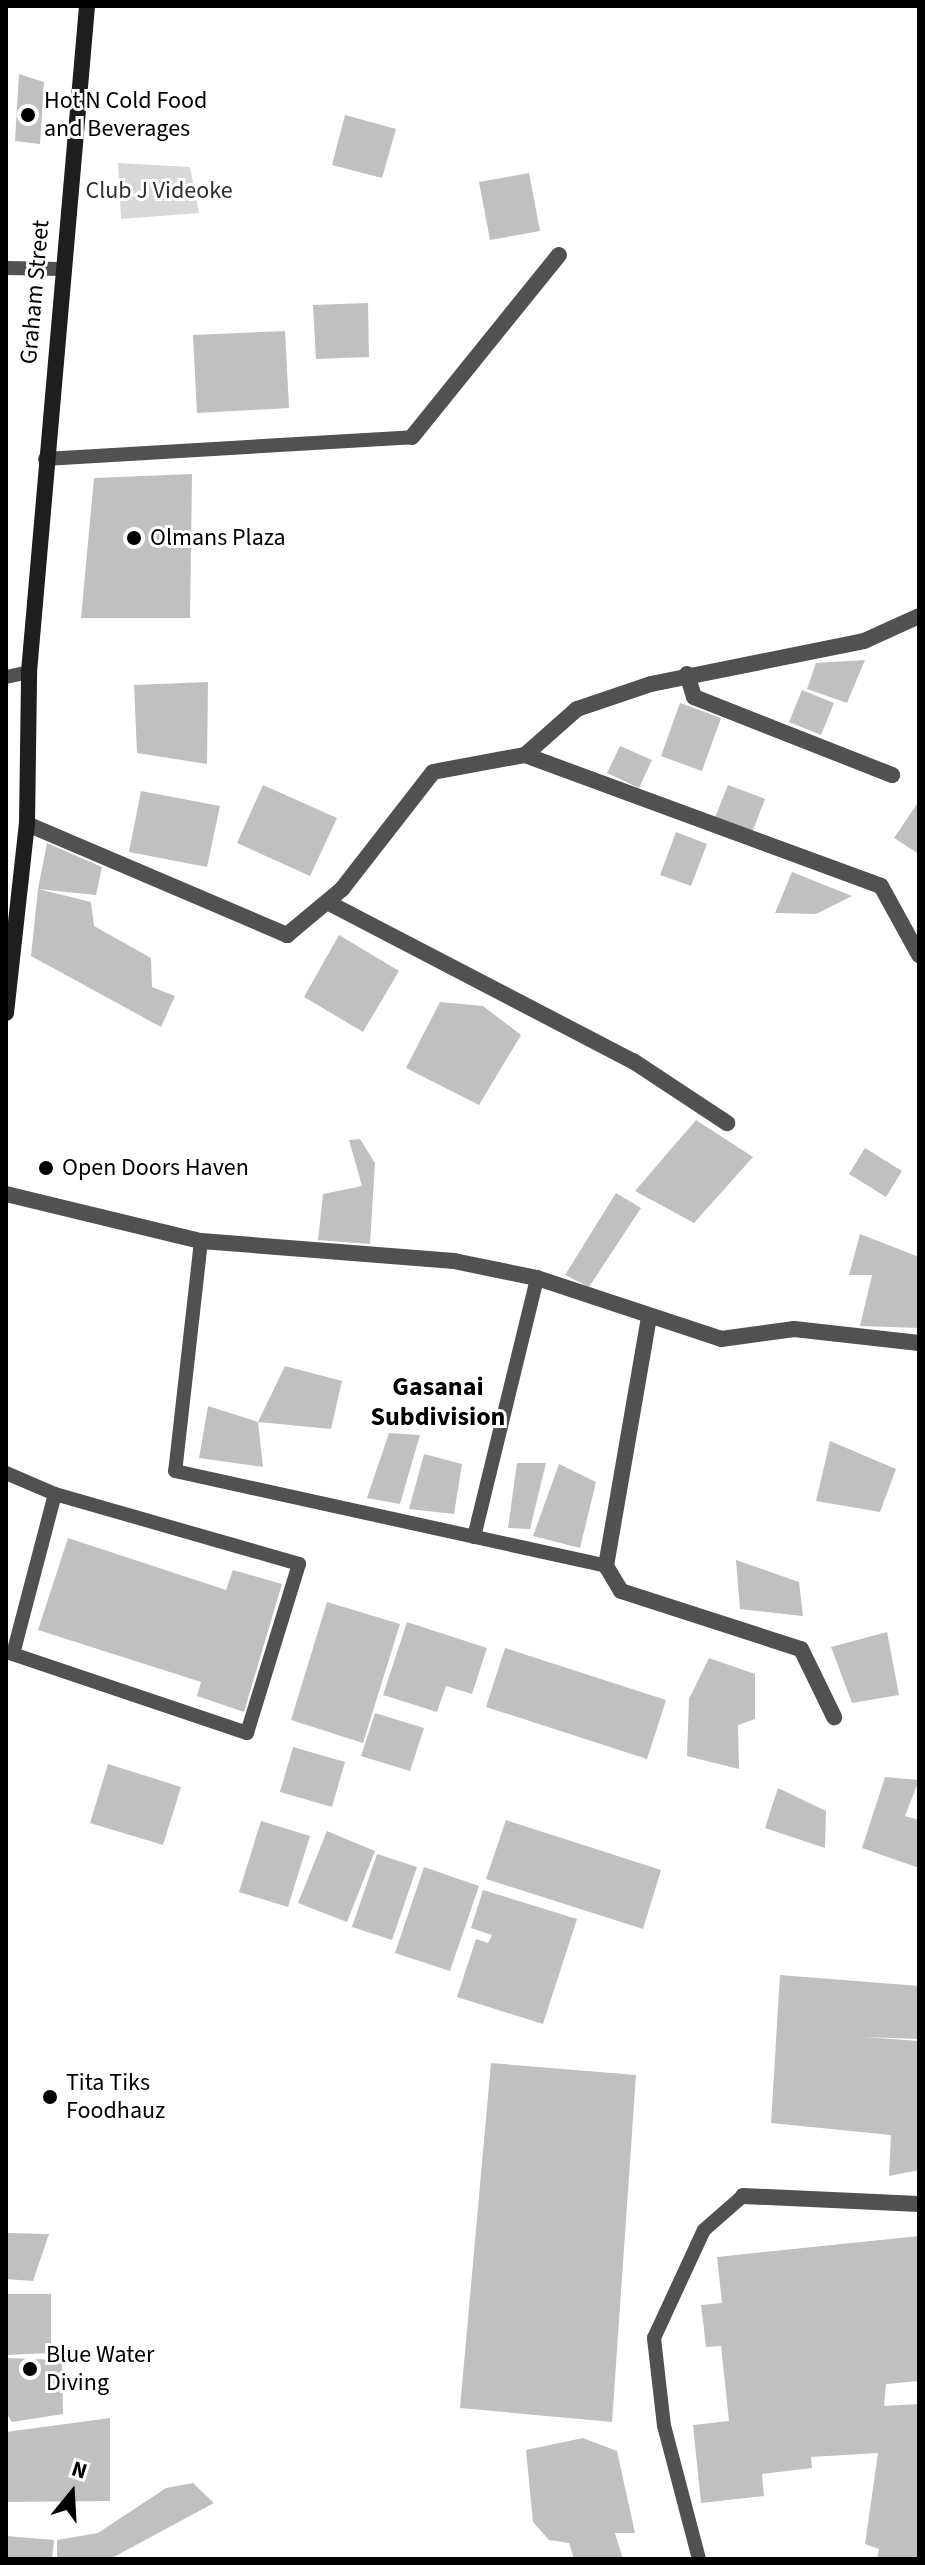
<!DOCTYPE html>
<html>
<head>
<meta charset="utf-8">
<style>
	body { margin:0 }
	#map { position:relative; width:925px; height:2565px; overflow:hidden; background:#fff; font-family:"Source Sans 3",sans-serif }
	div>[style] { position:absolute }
	.green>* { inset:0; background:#d8d8d8 }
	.building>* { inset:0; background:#c0c0c0 }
	.lane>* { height:14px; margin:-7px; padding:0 7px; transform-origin:7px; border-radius:7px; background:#515151 }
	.street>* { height:16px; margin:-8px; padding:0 8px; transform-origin:8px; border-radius:8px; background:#515151 }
	.secondary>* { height:16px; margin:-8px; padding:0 8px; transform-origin:8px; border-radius:8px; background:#1e1e1e }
	.dots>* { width:22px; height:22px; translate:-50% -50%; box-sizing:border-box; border:4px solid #fff; border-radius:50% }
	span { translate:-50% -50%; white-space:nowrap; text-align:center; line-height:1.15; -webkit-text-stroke:6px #fff; paint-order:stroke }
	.poi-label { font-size:24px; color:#000 }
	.left { translate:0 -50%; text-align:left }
	.park-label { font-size:24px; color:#2f2f2f }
	.street-label { font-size:24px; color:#000 }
	.neighbourhood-label { font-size:26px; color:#000; font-weight:700 }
	.frame { position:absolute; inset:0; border:8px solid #000; pointer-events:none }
	.north { position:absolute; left:32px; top:2453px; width:80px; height:80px; -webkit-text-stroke:6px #fff; paint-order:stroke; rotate:18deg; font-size:22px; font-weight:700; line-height:32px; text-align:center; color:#000 }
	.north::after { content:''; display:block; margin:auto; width:28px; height:36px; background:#000; clip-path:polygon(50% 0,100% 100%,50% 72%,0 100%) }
</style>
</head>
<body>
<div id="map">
	<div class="green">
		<div style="clip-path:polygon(118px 163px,190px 167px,199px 213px,121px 219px)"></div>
	</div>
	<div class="building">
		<div style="clip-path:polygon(19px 74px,44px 82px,40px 144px,15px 141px)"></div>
		<div style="clip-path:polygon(345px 115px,396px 129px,382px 178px,332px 165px)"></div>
		<div style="clip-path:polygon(529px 173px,540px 231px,490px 240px,479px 182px)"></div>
		<div style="clip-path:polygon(368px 303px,369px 357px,316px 359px,313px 305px)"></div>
		<div style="clip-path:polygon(285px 331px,289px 408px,197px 413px,193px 335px)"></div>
		<div style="clip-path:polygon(192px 474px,190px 618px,81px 618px,94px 478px)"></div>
		<div style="clip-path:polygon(865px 660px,847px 703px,807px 689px,816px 663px)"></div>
		<div style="clip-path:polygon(208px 682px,207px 764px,137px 753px,134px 685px)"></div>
		<div style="clip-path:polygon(802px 690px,834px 703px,821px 735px,789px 722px)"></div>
		<div style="clip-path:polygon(680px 703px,721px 718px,702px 771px,661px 756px)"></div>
		<div style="clip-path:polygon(620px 746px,652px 760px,639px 788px,607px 773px)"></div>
		<div style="clip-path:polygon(263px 785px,337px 818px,310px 876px,237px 843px)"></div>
		<div style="clip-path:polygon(728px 785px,765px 799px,751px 835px,714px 820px)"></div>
		<div style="clip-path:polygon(141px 791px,220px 806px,207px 867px,129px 852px)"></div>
		<div style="clip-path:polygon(919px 801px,919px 854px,894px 838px)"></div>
		<div style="clip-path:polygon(676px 832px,707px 844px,691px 886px,660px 875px)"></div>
		<div style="clip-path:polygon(47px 843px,102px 867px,96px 895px,38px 889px,91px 902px,94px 926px,151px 958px,152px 987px,175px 996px,161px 1027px,31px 956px,38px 889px)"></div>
		<div style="clip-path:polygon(792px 872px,852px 896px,816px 914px,775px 913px)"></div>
		<div style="clip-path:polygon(339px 935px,399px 971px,363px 1032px,304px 997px)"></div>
		<div style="clip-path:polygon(440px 1002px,483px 1006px,521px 1035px,479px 1105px,406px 1068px)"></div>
		<div style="clip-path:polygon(696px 1120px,753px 1157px,694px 1223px,635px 1191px)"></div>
		<div style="clip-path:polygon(360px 1139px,375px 1163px,370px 1244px,318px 1240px,323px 1194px,362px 1186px,349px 1140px)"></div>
		<div style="clip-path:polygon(865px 1148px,902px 1171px,886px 1197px,849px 1174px)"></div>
		<div style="clip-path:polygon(616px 1193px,641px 1208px,589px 1287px,565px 1275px)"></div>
		<div style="clip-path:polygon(860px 1234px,919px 1257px,919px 1328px,860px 1326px,872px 1275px,849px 1275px)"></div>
		<div style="clip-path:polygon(285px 1366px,342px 1381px,331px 1429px,258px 1422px,263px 1467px,199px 1458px,208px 1406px,258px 1422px)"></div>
		<div style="clip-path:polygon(389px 1433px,420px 1435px,400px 1504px,367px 1498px)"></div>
		<div style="clip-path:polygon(830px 1441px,896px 1469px,880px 1512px,816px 1501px)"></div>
		<div style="clip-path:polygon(424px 1454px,462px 1464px,454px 1514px,409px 1509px)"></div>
		<div style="clip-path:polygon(517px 1463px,546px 1463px,530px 1529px,508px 1528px)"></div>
		<div style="clip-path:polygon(559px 1464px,596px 1482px,580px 1548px,533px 1536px)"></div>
		<div style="clip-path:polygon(68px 1538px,226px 1590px,233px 1570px,282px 1584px,244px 1712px,197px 1696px,201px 1682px,38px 1630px)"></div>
		<div style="clip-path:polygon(736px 1560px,799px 1582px,803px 1616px,740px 1609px)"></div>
		<div style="clip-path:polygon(327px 1602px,400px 1624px,363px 1743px,291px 1720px)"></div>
		<div style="clip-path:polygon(407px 1622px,487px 1648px,472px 1694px,446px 1686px,437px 1712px,383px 1695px)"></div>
		<div style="clip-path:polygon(887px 1632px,899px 1695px,852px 1703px,831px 1647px)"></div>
		<div style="clip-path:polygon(505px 1648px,666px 1700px,647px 1759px,486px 1707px)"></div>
		<div style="clip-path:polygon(709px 1658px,755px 1674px,755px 1719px,738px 1725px,739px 1769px,687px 1756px,689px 1699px)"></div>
		<div style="clip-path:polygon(375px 1713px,424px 1728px,410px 1771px,361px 1756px)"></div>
		<div style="clip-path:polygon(293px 1747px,345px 1762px,332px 1807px,280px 1792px)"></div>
		<div style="clip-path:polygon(108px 1764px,181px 1787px,163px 1845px,90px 1823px)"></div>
		<div style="clip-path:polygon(885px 1777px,919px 1780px,905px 1816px,919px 1820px,919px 1868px,862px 1848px)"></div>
		<div style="clip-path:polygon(778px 1788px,826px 1811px,825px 1848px,765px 1828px)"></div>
		<div style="clip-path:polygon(506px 1820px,661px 1870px,643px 1929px,486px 1879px)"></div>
		<div style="clip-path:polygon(261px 1821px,310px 1836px,288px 1907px,239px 1892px)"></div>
		<div style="clip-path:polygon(327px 1831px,375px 1851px,347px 1922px,298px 1903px)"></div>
		<div style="clip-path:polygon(377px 1854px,417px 1867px,392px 1940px,352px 1927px)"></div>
		<div style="clip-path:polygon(424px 1867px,479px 1886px,450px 1971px,395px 1953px)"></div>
		<div style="clip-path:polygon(483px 1890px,577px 1919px,543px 2024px,457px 1997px,476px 1939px,488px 1943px,492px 1935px,471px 1928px)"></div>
		<div style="clip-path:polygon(780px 1975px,919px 1986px,919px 2039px,864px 2037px,919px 2041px,919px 2170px,889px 2176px,891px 2135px,771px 2123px)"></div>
		<div style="clip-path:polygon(491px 2063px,636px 2075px,612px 2422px,460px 2408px)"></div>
		<div style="clip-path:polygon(6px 2233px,49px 2234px,33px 2281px,6px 2279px)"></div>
		<div style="clip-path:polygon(919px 2236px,919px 2381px,886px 2384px,884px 2406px,919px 2404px,919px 2559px,877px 2559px,879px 2549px,865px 2544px,878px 2453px,811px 2457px,812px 2468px,762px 2474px,764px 2496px,701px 2503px,693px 2425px,729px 2421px,721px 2346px,706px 2347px,701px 2305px,722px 2303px,717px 2257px)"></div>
		<div style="clip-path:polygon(6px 2294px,51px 2294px,51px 2353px,6px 2355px)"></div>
		<div style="clip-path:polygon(6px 2358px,62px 2360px,63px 2414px,12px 2422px,6px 2413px)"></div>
		<div style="clip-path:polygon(110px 2418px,110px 2501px,6px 2502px,6px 2432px)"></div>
		<div style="clip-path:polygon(583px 2438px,617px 2451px,635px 2533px,615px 2533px,623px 2559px,574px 2559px,569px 2543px,549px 2540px,533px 2522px,526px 2450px)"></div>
		<div style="clip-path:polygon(193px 2483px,214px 2503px,110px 2559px,57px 2559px,57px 2540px,98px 2533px,166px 2488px)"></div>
		<div style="clip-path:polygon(6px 2536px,54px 2540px,52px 2559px,6px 2559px)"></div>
	</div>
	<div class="lane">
		<div style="left:6px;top:268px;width:55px;rotate:1deg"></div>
		<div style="left:45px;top:459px;width:368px;rotate:-3.4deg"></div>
		<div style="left:6px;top:677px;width:24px;rotate:-12deg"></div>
		<div style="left:201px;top:1241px;width:231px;rotate:96.4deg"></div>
		<div style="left:175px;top:1471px;width:441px;rotate:12.4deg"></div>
		<div style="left:6px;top:1473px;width:53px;rotate:23.2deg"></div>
		<div style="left:55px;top:1494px;width:254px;rotate:16deg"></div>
		<div style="left:299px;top:1564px;width:177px;rotate:107.1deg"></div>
		<div style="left:247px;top:1733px;width:254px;rotate:-161.4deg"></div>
		<div style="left:474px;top:1537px;width:267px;rotate:-76.3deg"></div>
		<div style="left:13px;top:1654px;width:165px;rotate:-75.3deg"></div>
		<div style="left:699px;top:2559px;width:138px;rotate:-104.7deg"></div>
		<div style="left:664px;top:2426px;width:89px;rotate:-96.5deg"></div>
		<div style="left:654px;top:2338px;width:119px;rotate:-65.2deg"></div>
		<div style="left:704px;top:2230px;width:52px;rotate:-41.1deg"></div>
	</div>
	<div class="street">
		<div style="left:412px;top:437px;width:234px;rotate:-51.1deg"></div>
		<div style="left:687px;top:674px;width:24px;rotate:73deg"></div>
		<div style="left:694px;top:697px;width:213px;rotate:21.5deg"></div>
		<div style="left:525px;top:755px;width:379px;rotate:20.2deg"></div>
		<div style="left:881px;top:886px;width:79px;rotate:61.2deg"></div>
		<div style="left:27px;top:824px;width:283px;rotate:23.1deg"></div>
		<div style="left:287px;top:935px;width:72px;rotate:-39.9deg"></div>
		<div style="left:342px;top:889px;width:148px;rotate:-52.1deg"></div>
		<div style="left:433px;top:772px;width:94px;rotate:-10.5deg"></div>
		<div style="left:525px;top:755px;width:69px;rotate:-41.5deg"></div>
		<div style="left:577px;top:709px;width:78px;rotate:-18.7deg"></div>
		<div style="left:651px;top:684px;width:217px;rotate:-11.4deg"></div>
		<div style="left:864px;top:641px;width:60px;rotate:-24.4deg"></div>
		<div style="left:327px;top:902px;width:345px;rotate:27.5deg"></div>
		<div style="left:633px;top:1061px;width:113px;rotate:33.4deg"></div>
		<div style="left:6px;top:1194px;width:201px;rotate:13.6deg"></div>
		<div style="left:201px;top:1241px;width:254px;rotate:4.5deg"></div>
		<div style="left:454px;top:1261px;width:85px;rotate:11.6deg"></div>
		<div style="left:537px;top:1278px;width:194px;rotate:18.3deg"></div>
		<div style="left:721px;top:1339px;width:74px;rotate:-7.8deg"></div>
		<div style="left:794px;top:1329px;width:126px;rotate:6.4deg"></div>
		<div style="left:649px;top:1317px;width:253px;rotate:99.8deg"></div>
		<div style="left:606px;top:1566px;width:29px;rotate:59deg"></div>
		<div style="left:621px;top:1591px;width:189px;rotate:17.9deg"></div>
		<div style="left:801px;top:1649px;width:76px;rotate:64.1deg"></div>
		<div style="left:743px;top:2196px;width:176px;rotate:2.6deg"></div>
	</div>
	<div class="secondary">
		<div style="left:6px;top:1013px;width:190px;rotate:-83.7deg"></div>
		<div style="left:27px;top:824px;width:152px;rotate:-89.2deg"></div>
		<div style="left:29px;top:672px;width:669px;rotate:-85.02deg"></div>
	</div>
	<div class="dots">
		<div style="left:28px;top:115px;background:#000"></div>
		<div style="left:134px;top:538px;background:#000"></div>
		<div style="left:46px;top:1168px;background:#000"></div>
		<div style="left:50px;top:2097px;background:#000"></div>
		<div style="left:30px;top:2369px;background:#000"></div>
	</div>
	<div class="poi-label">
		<span class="left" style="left:44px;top:115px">Hot N Cold Food<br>and Beverages</span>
		<span class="left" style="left:150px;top:538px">Olmans Plaza</span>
		<span class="left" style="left:62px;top:1168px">Open Doors Haven</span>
		<span class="left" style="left:66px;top:2097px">Tita Tiks<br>Foodhauz</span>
		<span class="left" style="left:46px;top:2369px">Blue Water<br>Diving</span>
	</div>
	<div class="park-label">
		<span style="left:159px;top:191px">Club J Videoke</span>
	</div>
	<div class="street-label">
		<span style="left:35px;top:292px;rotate:-85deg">Graham Street</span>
	</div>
	<div class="neighbourhood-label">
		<span style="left:438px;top:1402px">Gasanai<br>Subdivision</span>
	</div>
	<div class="frame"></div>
	<div class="north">N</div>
</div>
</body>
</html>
